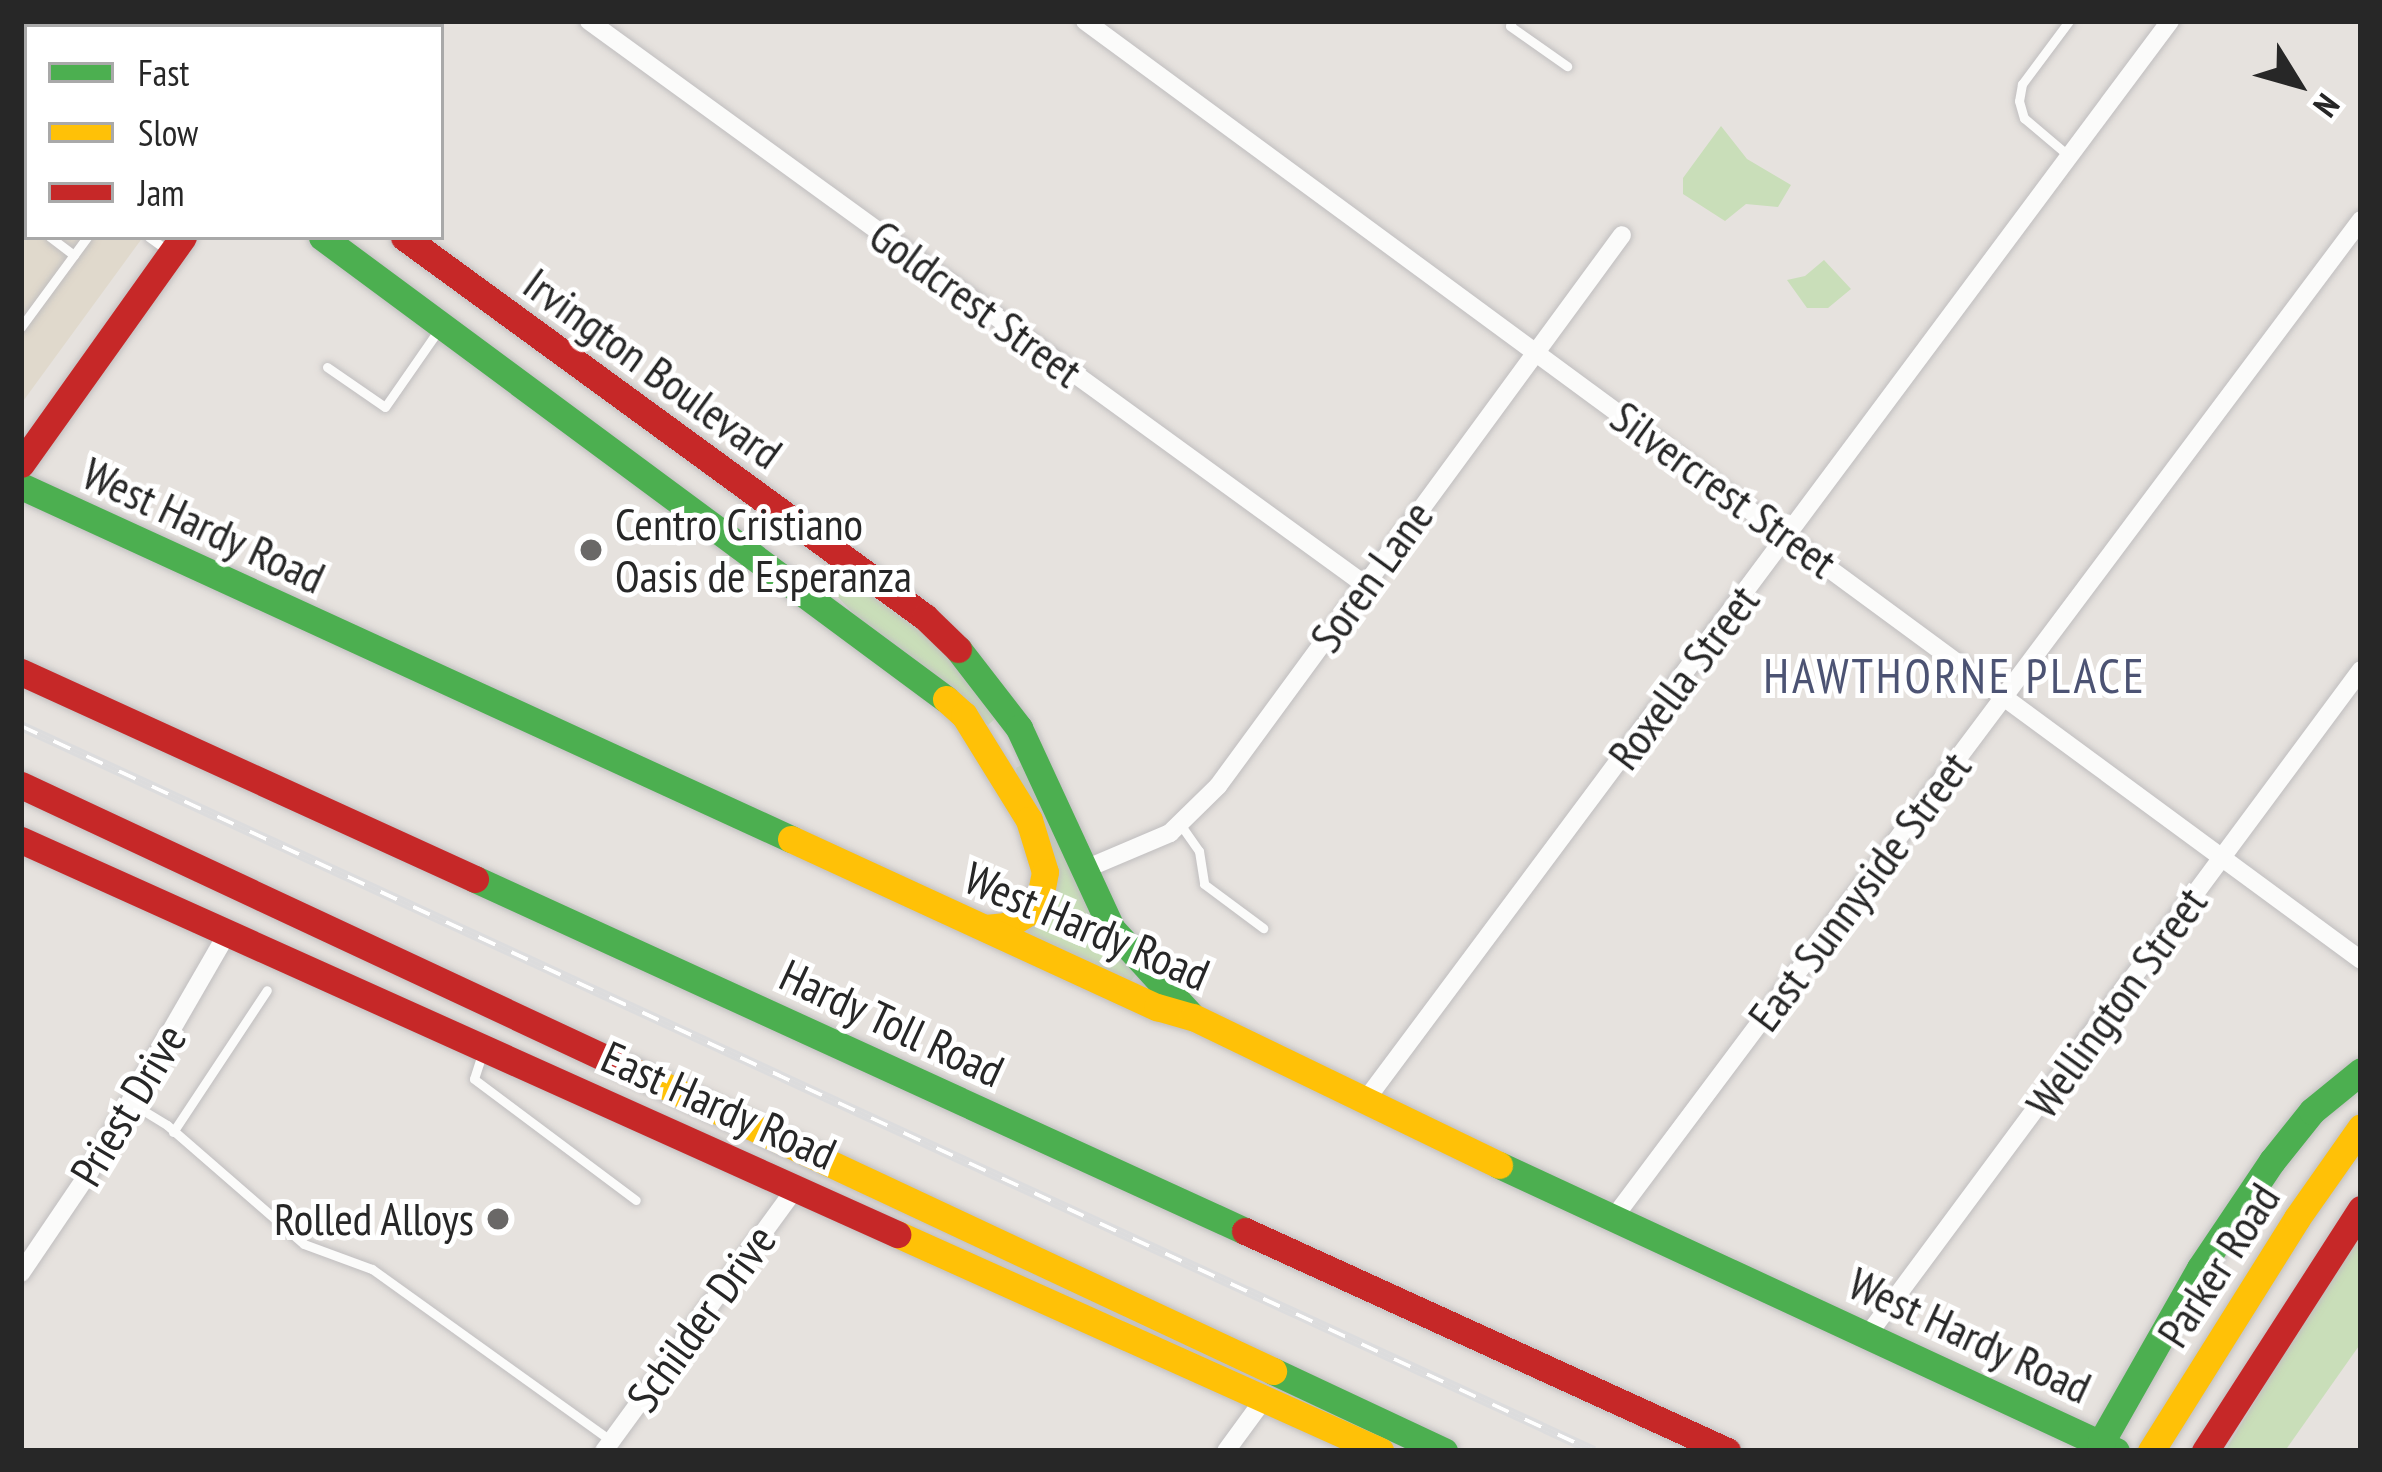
<!DOCTYPE html>
<html>
<head>
<meta charset="utf-8">
<style>
	body { margin:0 }
	#map { position:relative; width:2382px; height:1472px; overflow:hidden; background:#e6e2de; font-family:"PT Sans Narrow",sans-serif }
	div>[style] { position:absolute }
	.education>* { inset:0; background:#e0d9cc }
	.green>* { inset:0; background:#c9deb9 }
	.roads { filter:drop-shadow(0 0 3px #c0bebf) drop-shadow(0 0 3px #c0bebf) }
	.lane>* { height:9px; margin:-4.5px; padding:0 4.5px; transform-origin:4.5px; border-radius:4.5px; background:#fbfbfa }
	.street>* { height:18px; margin:-9px; padding:0 9px; transform-origin:9px; border-radius:9px; background:#fbfbfa }
	.fast>* { height:27px; margin:-13.5px; padding:0 13.5px; transform-origin:13.5px; border-radius:13.5px; background:#4caf50 }
	.slow>* { height:27px; margin:-13.5px; padding:0 13.5px; transform-origin:13.5px; border-radius:13.5px; background:#ffc107 }
	.jam>* { height:27px; margin:-13.5px; padding:0 13.5px; transform-origin:13.5px; border-radius:13.5px; background:#c62828 }
	.rail>* { height:10px; margin-top:-5px; transform-origin:0; background:repeating-linear-gradient(90deg,#fff 0 18px,#dcdcdd 0 36px); box-sizing:border-box; border-block:3px solid #dcdcdd }
	.dots>* { width:33px; height:33px; translate:-50% -50%; box-sizing:border-box; border:6px solid #fff; border-radius:50% }
	span { translate:-50% -50%; white-space:nowrap; text-align:center; line-height:1.15; -webkit-text-stroke:10px #fff; paint-order:stroke }
	.street-label { font-size:45px; color:#272727 }
	.poi-label { font-size:45px; color:#272727 }
	.left { translate:0 -50%; text-align:left }
	.right { translate:-100% -50%; text-align:right }
	.neighbourhood-label { font-size:48px; color:#4c5373; letter-spacing:3px }
	.frame { position:absolute; inset:0; border:24px solid #272727; pointer-events:none }
	.legend { position:absolute; left:24px; top:24px; width:420px; height:216px; box-sizing:border-box; background:#fff; border:3px solid #a9a9a9; margin:0; padding:15px 21px; list-style:none; font-size:36px; color:#272727 }
	.legend li { display:flex; align-items:center; gap:24px; height:60px }
	.legend b { width:60px; border:3px solid #a9a9a9 }
	.north { position:absolute; left:2238px; top:24px; width:120px; height:120px; -webkit-text-stroke:9px #fff; paint-order:stroke; rotate:127deg; font-size:33px; font-weight:700; line-height:48px; text-align:center; color:#272727 }
	.north::after { content:''; display:block; margin:auto; width:42px; height:54px; background:#272727; clip-path:polygon(50% 0,100% 100%,50% 72%,0 100%) }
</style>
</head>
<body>
<div id="map">
	<div class="education">
		<div style="clip-path:polygon(21px 40px,27px 44px,27px 237px,143px 237px,21px 404px)"></div>
	</div>
	<div class="green">
		<div style="clip-path:polygon(1721px 126px,1747px 159px,1791px 185px,1778px 207px,1746px 204px,1725px 221px,1683px 194px,1683px 178px)"></div>
		<div style="clip-path:polygon(1824px 260px,1851px 289px,1828px 308px,1807px 308px,1787px 280px,1805px 276px)"></div>
		<div style="clip-path:polygon(842px 577px,916px 626px,967px 675px,997px 717px,988px 725px,856px 616px,831px 590px)"></div>
		<div style="clip-path:polygon(1025px 763px,1078px 888px,1135px 976px,1130px 982px,1028px 935px,1027px 927px,1038px 917px,1016px 768px)"></div>
		<div style="clip-path:polygon(2361px 1225px,2361px 1343px,2285px 1451px,2225px 1451px)"></div>
	</div>
	<div class="roads">
		<div class="lane">
			<div style="left:1512px;top:21px;width:5px;rotate:112deg"></div>
			<div style="left:1510px;top:26px;width:70px;rotate:35.1deg"></div>
			<div style="left:2069px;top:21px;width:79px;rotate:126.7deg"></div>
			<div style="left:2022px;top:84px;width:17px;rotate:100deg"></div>
			<div style="left:2019px;top:101px;width:18px;rotate:74deg"></div>
			<div style="left:2024px;top:118px;width:59px;rotate:40.2deg"></div>
			<div style="left:21px;top:79px;width:8px;rotate:40deg"></div>
			<div style="left:21px;top:216px;width:7px;rotate:34deg"></div>
			<div style="left:50px;top:237px;width:30px;rotate:37deg"></div>
			<div style="left:149px;top:237px;width:22px;rotate:36deg"></div>
			<div style="left:21px;top:327px;width:112px;rotate:-53.7deg"></div>
			<div style="left:327px;top:367px;width:70px;rotate:34.6deg"></div>
			<div style="left:385px;top:407px;width:96px;rotate:-55.2deg"></div>
			<div style="left:1180px;top:824px;width:33px;rotate:55deg"></div>
			<div style="left:1199px;top:851px;width:33px;rotate:81deg"></div>
			<div style="left:1204px;top:884px;width:74px;rotate:36.7deg"></div>
			<div style="left:483px;top:1051px;width:29px;rotate:108deg"></div>
			<div style="left:474px;top:1079px;width:202px;rotate:36.8deg"></div>
			<div style="left:131px;top:1103px;width:42px;rotate:31.4deg"></div>
			<div style="left:167px;top:1125px;width:181px;rotate:41deg"></div>
			<div style="left:304px;top:1244px;width:72px;rotate:20.2deg"></div>
			<div style="left:372px;top:1269px;width:294px;rotate:35.7deg"></div>
			<div style="left:173px;top:1132px;width:170px;rotate:-56.5deg"></div>
		</div>
		<div class="street">
			<div style="left:589px;top:21px;width:958px;rotate:36deg"></div>
			<div style="left:1085px;top:21px;width:1584px;rotate:36.35deg"></div>
			<div style="left:1083px;top:870px;width:95px;rotate:-23deg"></div>
			<div style="left:1170px;top:833px;width:67px;rotate:-44.4deg"></div>
			<div style="left:1218px;top:786px;width:683px;rotate:-53.75deg"></div>
			<div style="left:1365px;top:1101px;width:1347px;rotate:-53.3deg"></div>
			<div style="left:1615px;top:1216px;width:1244px;rotate:-53.17deg"></div>
			<div style="left:21px;top:1273px;width:123px;rotate:-55.9deg"></div>
			<div style="left:90px;top:1171px;width:276px;rotate:-60deg"></div>
			<div style="left:1870px;top:1332px;width:824px;rotate:-53.44deg"></div>
			<div style="left:604px;top:1451px;width:328px;rotate:-53.9deg"></div>
			<div style="left:1226px;top:1451px;width:64px;rotate:-53.8deg"></div>
		</div>
		<div class="fast">
			<div style="left:322px;top:237px;width:776px;rotate:36.52deg"></div>
			<div style="left:21px;top:486px;width:847px;rotate:24.63deg"></div>
			<div style="left:958px;top:649px;width:100px;rotate:52.3deg"></div>
			<div style="left:1019px;top:728px;width:221px;rotate:65.2deg"></div>
			<div style="left:1112px;top:929px;width:115px;rotate:47.5deg"></div>
			<div style="left:475px;top:879px;width:847px;rotate:24.57deg"></div>
			<div style="left:1499px;top:1165px;width:680px;rotate:24.87deg"></div>
			<div style="left:1273px;top:1371px;width:189px;rotate:25.1deg"></div>
			<div style="left:2100px;top:1444px;width:202px;rotate:-60.4deg"></div>
			<div style="left:2200px;top:1268px;width:129px;rotate:-56.1deg"></div>
			<div style="left:2272px;top:1161px;width:64px;rotate:-51.3deg"></div>
			<div style="left:2312px;top:1111px;width:63px;rotate:-39.2deg"></div>
		</div>
		<div class="slow">
			<div style="left:334px;top:27px;width:8px;rotate:-50deg"></div>
			<div style="left:946px;top:699px;width:24px;rotate:42deg"></div>
			<div style="left:964px;top:715px;width:123px;rotate:58.2deg"></div>
			<div style="left:1029px;top:820px;width:54px;rotate:72.9deg"></div>
			<div style="left:1045px;top:872px;width:21px;rotate:101deg"></div>
			<div style="left:1041px;top:893px;width:24px;rotate:125deg"></div>
			<div style="left:1027px;top:913px;width:25px;rotate:148deg"></div>
			<div style="left:1006px;top:926px;width:21px;rotate:175deg"></div>
			<div style="left:791px;top:839px;width:403px;rotate:24.7deg"></div>
			<div style="left:1157px;top:1007px;width:37px;rotate:16deg"></div>
			<div style="left:1193px;top:1017px;width:340px;rotate:25.8deg"></div>
			<div style="left:633px;top:1071px;width:707px;rotate:25.11deg"></div>
			<div style="left:897px;top:1234px;width:530px;rotate:24.19deg"></div>
			<div style="left:2151px;top:1451px;width:275px;rotate:-57.9deg"></div>
			<div style="left:2297px;top:1218px;width:111px;rotate:-54.9deg"></div>
		</div>
		<div class="jam">
			<div style="left:28px;top:21px;width:10px;rotate:37deg"></div>
			<div style="left:109px;top:21px;width:10px;rotate:37deg"></div>
			<div style="left:404px;top:237px;width:645px;rotate:36.11deg"></div>
			<div style="left:925px;top:617px;width:46px;rotate:44.1deg"></div>
			<div style="left:21px;top:464px;width:279px;rotate:-54.5deg"></div>
			<div style="left:21px;top:672px;width:499px;rotate:24.5deg"></div>
			<div style="left:21px;top:785px;width:676px;rotate:25.05deg"></div>
			<div style="left:21px;top:840px;width:961px;rotate:24.22deg"></div>
			<div style="left:1245px;top:1231px;width:530px;rotate:24.53deg"></div>
			<div style="left:2205px;top:1451px;width:288px;rotate:-57.2deg"></div>
		</div>
	</div>
	<div class="rail">
		<div style="left:21px;top:726px;width:1732px;rotate:24.75deg"></div>
	</div>
	<div class="dots">
		<div style="left:591px;top:550px;background:#6a6867"></div>
		<div style="left:498px;top:1219px;background:#6a6867"></div>
	</div>
	<div class="street-label">
		<span style="left:976px;top:303px;rotate:36deg">Goldcrest Street</span>
		<span style="left:653px;top:368px;rotate:36deg">Irvington Boulevard</span>
		<span style="left:1724px;top:489px;rotate:36deg">Silvercrest Street</span>
		<span style="left:204px;top:525px;rotate:25deg">West Hardy Road</span>
		<span style="left:1371px;top:576px;rotate:-54deg">Soren Lane</span>
		<span style="left:1683px;top:677px;rotate:-53deg">Roxella Street</span>
		<span style="left:1859px;top:891px;rotate:-53deg">East Sunnyside Street</span>
		<span style="left:1087px;top:926px;rotate:23deg">West Hardy Road</span>
		<span style="left:2116px;top:1002px;rotate:-54deg">Wellington Street</span>
		<span style="left:892px;top:1023px;rotate:25deg">Hardy Toll Road</span>
		<span style="left:128px;top:1105px;rotate:-59deg">Priest Drive</span>
		<span style="left:719px;top:1105px;rotate:24deg">East Hardy Road</span>
		<span style="left:2218px;top:1265px;rotate:-57deg">Parker Road</span>
		<span style="left:701px;top:1318px;rotate:-54deg">Schilder Drive</span>
		<span style="left:1970px;top:1335px;rotate:25deg">West Hardy Road</span>
	</div>
	<div class="poi-label">
		<span class="left" style="left:615px;top:550px">Centro Cristiano<br>Oasis de Esperanza</span>
		<span class="right" style="left:474px;top:1219px">Rolled Alloys</span>
	</div>
	<div class="neighbourhood-label">
		<span style="left:1955px;top:676px">HAWTHORNE PLACE</span>
	</div>
	<div class="frame"></div>
	<ul class="legend">
	<li><b style="height:15px;background:#4caf50"></b>Fast</li>
	<li><b style="height:15px;background:#ffc107"></b>Slow</li>
	<li><b style="height:15px;background:#c62828"></b>Jam</li>
	</ul>
	<div class="north">N</div>
</div>
</body>
</html>
